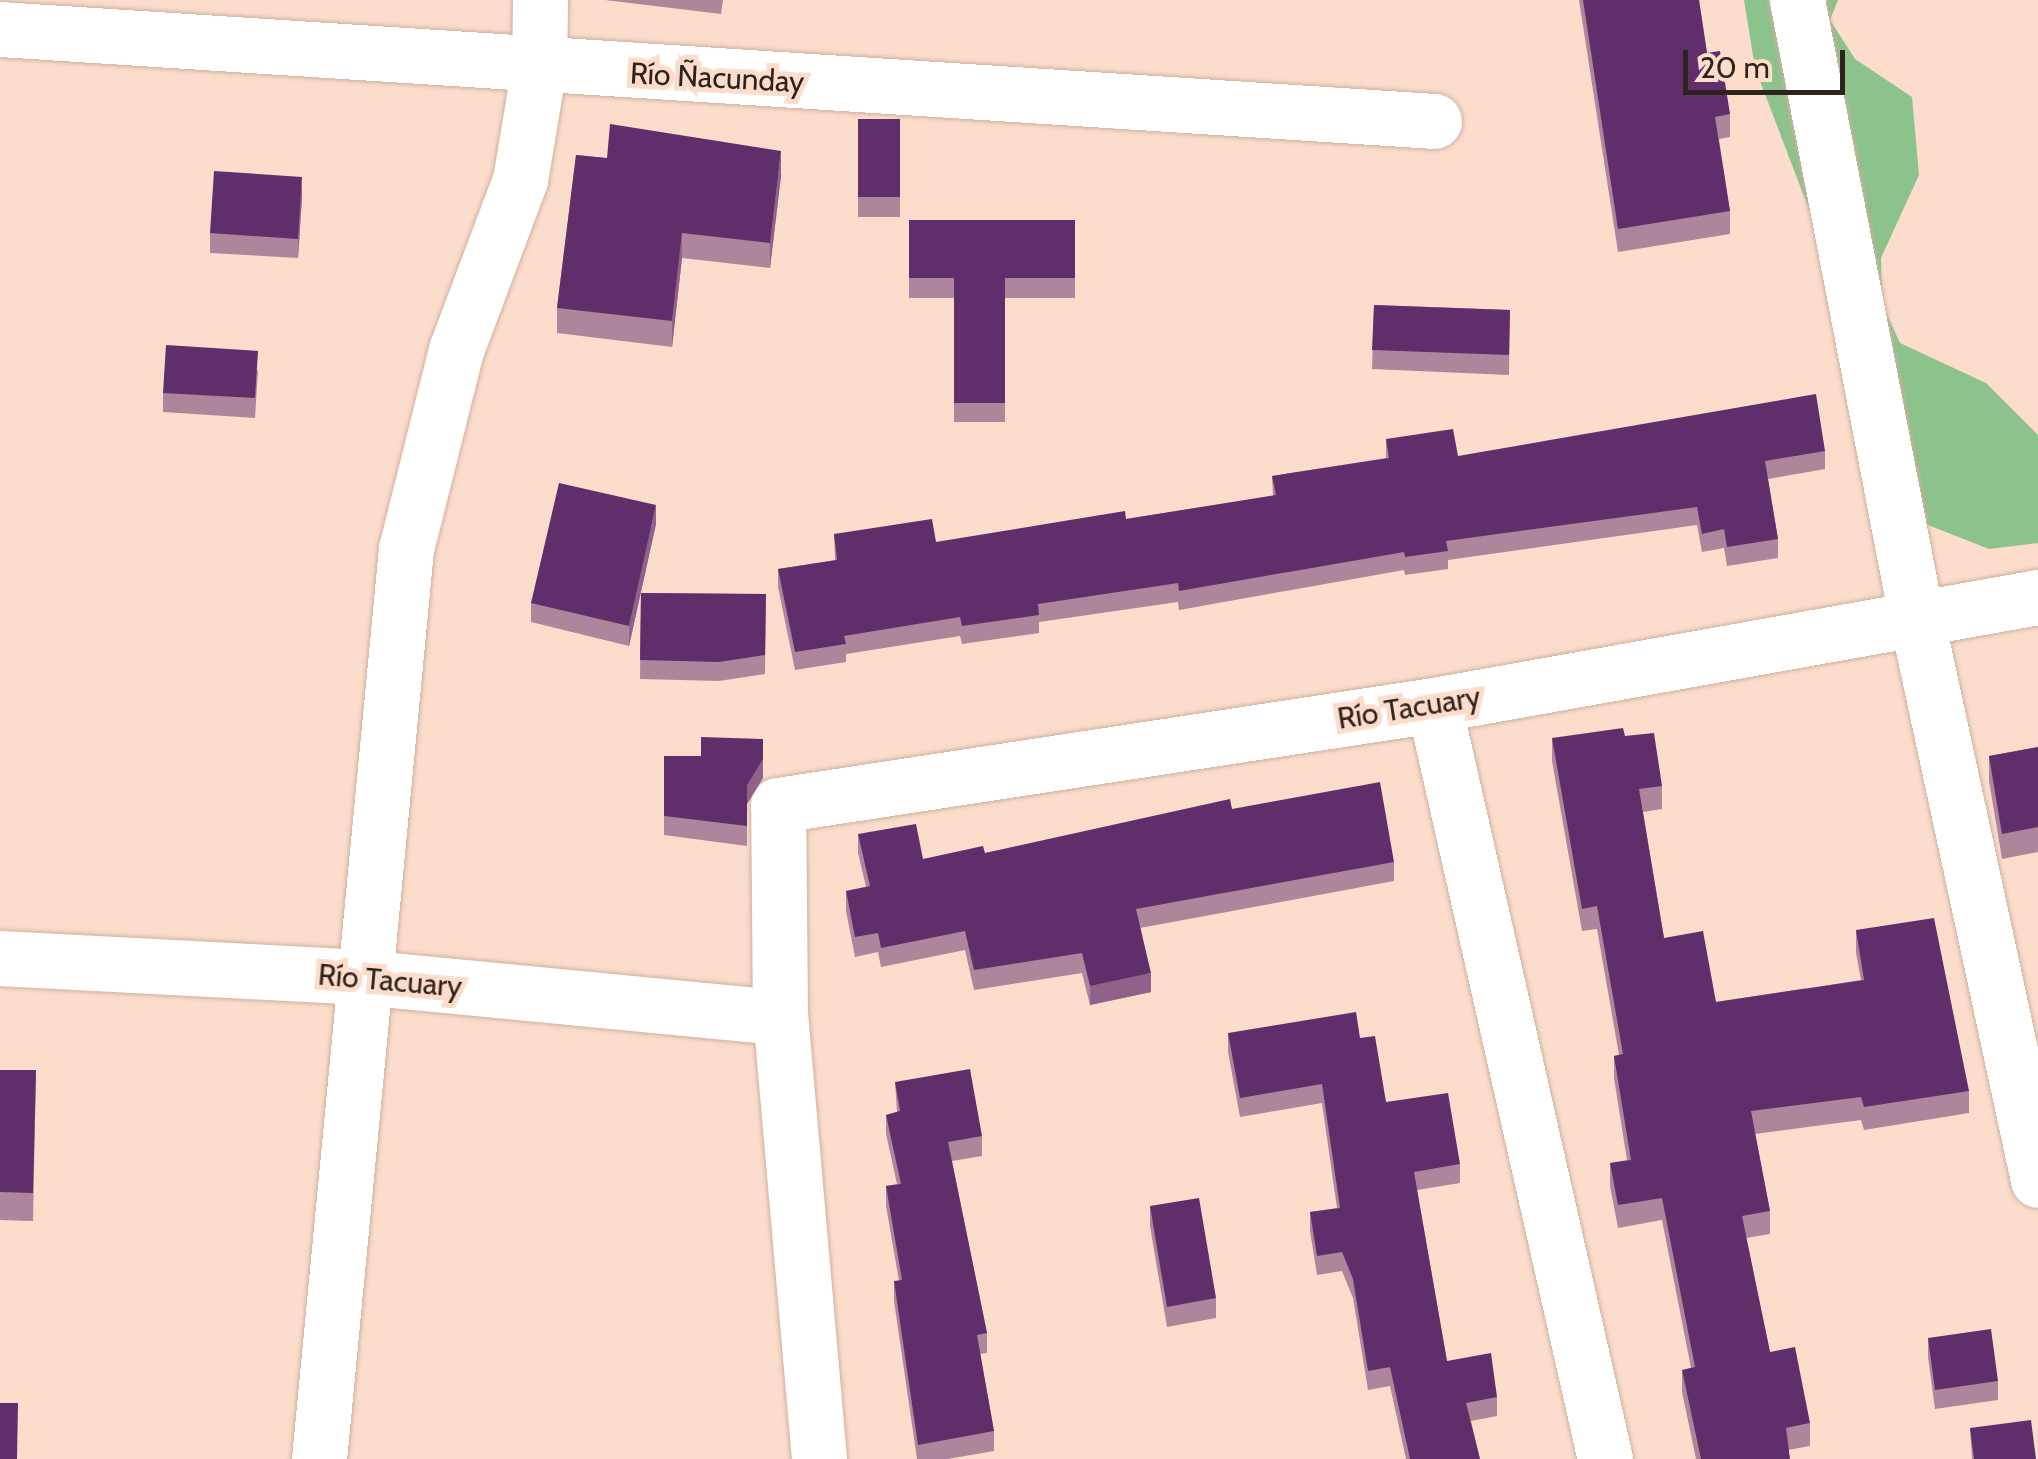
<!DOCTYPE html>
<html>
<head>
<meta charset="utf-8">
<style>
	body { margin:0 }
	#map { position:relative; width:2038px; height:1459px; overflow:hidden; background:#fcddcc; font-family:Cabin,sans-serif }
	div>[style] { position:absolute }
	.green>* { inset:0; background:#8cc28b }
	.roads { filter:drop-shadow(0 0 2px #cfb1a0) drop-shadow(0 0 2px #cfb1a0) }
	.minor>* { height:55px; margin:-27.5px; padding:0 27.5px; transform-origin:27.5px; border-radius:27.5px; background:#fff }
	.wall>* { inset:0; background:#ae869c }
	.shaded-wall>* { inset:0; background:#906289 }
	.building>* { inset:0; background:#612e6c }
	span { translate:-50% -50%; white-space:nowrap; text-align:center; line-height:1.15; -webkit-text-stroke:10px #fcddcc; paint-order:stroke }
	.street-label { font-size:30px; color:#2d221c }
	.scale { position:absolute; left:1683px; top:50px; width:162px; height:45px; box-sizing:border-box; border:5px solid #2d221c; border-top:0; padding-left:12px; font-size:30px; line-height:35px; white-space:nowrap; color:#2d221c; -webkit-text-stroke:8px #fcddcc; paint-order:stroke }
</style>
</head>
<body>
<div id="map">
	<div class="green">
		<div style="clip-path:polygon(1744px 0,1838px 0,1830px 20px,1855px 59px,1912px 97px,1919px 175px,1881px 258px,1882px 303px,1900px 343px,1986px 383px,2038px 435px,2038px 543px,1989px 549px,1890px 510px,1855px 430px,1810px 212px,1755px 68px)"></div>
	</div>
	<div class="roads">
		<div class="minor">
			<div style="left:1797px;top:0;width:627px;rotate:79.07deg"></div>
			<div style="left:1916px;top:616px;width:577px;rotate:77.79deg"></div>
			<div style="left:0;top:29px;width:1437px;rotate:3.67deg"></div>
			<div style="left:1434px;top:705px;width:773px;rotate:77.22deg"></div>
			<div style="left:0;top:958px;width:361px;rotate:3deg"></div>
			<div style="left:361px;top:977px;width:421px;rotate:5.5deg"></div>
			<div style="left:319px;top:1459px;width:914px;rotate:-84.54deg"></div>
			<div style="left:406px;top:549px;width:205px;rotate:-75.9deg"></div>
			<div style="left:456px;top:350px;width:182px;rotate:-69.4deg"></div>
			<div style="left:520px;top:180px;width:115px;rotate:-80.5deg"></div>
			<div style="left:539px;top:67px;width:67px;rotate:-89.1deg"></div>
			<div style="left:819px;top:1459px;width:444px;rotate:-95deg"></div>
			<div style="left:780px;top:1017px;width:212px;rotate:-90.5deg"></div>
			<div style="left:778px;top:805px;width:664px;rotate:-8.67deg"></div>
			<div style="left:1434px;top:705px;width:614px;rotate:-10.14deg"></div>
		</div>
	</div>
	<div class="wall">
		<div style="clip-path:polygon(605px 0,723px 0,721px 14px)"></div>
		<div style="clip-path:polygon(1579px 0,1699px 0,1707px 53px,1730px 114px,1730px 137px,1719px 139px,1730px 211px,1730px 234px,1618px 252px)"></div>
		<div style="clip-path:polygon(858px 119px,900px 119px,900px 217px,858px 217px)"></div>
		<div style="clip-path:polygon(576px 155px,781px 176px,770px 268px,682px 258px,672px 347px,557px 333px,557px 308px)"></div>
		<div style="clip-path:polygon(302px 196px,298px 258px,210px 253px,210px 233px)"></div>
		<div style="clip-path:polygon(909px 220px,1075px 220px,1075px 298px,1005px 298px,1005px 422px,954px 422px,954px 298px,909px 298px)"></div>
		<div style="clip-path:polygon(1374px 305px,1510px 310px,1509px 375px,1372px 369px)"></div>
		<div style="clip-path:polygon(258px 370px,255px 418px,163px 412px,163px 393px)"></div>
		<div style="clip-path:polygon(1386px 439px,1458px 456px,1825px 451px,1825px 469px,1768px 479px,1778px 539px,1778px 558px,1727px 566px,1724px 548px,1702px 552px,1697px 525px,1448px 560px,1448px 569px,1405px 575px,1404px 570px,1179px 610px,1178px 602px,1039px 622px,1039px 633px,962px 644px,960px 636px,846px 654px,846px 662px,795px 670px,778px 587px,778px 569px,835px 560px,834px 534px,936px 542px,1126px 519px,1273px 496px,1272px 476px,1386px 458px)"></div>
		<div style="clip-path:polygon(656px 524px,629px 646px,531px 622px,531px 603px)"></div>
		<div style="clip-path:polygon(641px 593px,766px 594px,765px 674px,719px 681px,640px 679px)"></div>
		<div style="clip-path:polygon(1625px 736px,1662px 786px,1662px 809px,1643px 812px,1664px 938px,1716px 1002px,1861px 980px,1856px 953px,1856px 930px,1969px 1091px,1969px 1113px,1864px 1130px,1861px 1120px,1755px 1134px,1770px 1211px,1770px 1234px,1746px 1238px,1770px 1352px,1810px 1423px,1810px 1446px,1788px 1450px,1790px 1459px,1696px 1459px,1682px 1392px,1682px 1370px,1691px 1368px,1662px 1220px,1618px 1228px,1610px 1186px,1610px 1163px,1627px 1160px,1614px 1078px,1614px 1056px,1619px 1055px,1597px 929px,1582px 931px,1552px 761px,1552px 738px)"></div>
		<div style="clip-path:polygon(2038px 747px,2038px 852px,2002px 859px,1989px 781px,1989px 756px)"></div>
		<div style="clip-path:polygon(664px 756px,763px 778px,747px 804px,747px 846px,664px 835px)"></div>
		<div style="clip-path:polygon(1232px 809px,1394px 862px,1394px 881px,1140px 928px,1151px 992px,1090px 1005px,1082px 973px,974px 990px,965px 950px,881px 967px,878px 952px,855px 957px,846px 911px,846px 891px,866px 887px,858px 853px,858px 834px,923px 859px,985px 853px)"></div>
		<div style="clip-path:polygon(1228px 1033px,1360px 1038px,1386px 1102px,1460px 1164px,1460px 1183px,1417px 1190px,1447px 1361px,1497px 1397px,1497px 1416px,1471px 1421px,1480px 1459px,1406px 1459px,1390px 1386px,1368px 1390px,1353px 1298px,1342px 1271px,1317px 1275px,1310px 1231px,1310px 1212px,1337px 1208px,1322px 1103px,1240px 1117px,1228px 1052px)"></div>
		<div style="clip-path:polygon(0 1070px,36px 1071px,33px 1221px,0 1220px)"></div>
		<div style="clip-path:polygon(895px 1082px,982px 1136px,982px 1156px,952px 1161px,987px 1333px,987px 1353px,980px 1354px,994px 1431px,994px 1451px,948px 1459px,917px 1459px,894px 1301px,894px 1281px,899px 1281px,886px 1206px,886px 1186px,897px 1184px,886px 1134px,886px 1115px,897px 1112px)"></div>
		<div style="clip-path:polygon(1150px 1206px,1216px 1298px,1216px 1318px,1167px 1327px,1150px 1226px)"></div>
		<div style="clip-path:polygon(1928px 1338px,1998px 1381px,1998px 1400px,1935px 1409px,1928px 1357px)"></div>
		<div style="clip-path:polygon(1970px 1428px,2036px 1459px,1972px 1459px)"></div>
	</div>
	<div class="shaded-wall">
		<div style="clip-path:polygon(781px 151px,781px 176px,770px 268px,770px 243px)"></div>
		<div style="clip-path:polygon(302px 177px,302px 196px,298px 258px,298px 239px)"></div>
		<div style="clip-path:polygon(682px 233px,682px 258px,672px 347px,672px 321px)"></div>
		<div style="clip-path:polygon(656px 505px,656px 524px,629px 646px,629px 626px)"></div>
		<div style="clip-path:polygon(763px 739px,763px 778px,747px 804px,747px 785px)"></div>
		<div style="clip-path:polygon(1151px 973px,1151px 992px,1090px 1005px,1090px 986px)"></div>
	</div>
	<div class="building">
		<div style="clip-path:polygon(1583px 0,1699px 0,1707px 53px,1720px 51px,1730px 114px,1715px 117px,1730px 211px,1618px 229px)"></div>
		<div style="clip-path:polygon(858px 119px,900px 119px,900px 197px,858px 197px)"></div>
		<div style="clip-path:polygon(610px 124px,781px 151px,770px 243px,682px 233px,672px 321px,557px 308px,576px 155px,607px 158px)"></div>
		<div style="clip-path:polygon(214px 171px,302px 177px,298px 239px,210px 233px)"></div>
		<div style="clip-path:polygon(909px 220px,1075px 220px,1075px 278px,1005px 278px,1005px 403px,954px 403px,954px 278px,909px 278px)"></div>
		<div style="clip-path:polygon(1374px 305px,1510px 310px,1509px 355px,1372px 350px)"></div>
		<div style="clip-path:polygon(166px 345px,258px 351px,255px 398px,163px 393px)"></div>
		<div style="clip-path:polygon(1816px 394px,1825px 451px,1765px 461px,1778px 539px,1727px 547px,1724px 529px,1702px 534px,1697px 507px,1446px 541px,1448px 551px,1405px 557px,1404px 552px,1179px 591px,1178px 583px,1038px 604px,1039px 615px,962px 626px,960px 617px,844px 636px,846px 644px,795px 652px,778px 569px,837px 560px,834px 534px,932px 519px,936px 542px,1125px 511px,1126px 519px,1276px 495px,1272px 476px,1389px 458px,1386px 439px,1453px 429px,1458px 456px)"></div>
		<div style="clip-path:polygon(559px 483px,656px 505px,629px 626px,531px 603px)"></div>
		<div style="clip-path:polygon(641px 593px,766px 594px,765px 655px,719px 662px,640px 660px)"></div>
		<div style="clip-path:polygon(1623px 728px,1625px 736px,1654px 733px,1662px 786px,1639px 789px,1664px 938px,1703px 931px,1716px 1002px,1864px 980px,1856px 930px,1934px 918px,1969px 1091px,1864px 1107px,1861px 1097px,1751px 1111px,1770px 1211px,1742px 1216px,1770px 1352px,1795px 1347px,1810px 1423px,1786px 1428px,1790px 1459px,1701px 1459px,1682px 1370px,1695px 1367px,1662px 1198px,1618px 1205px,1610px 1163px,1631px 1160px,1614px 1056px,1623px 1054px,1597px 906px,1582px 909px,1552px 738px)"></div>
		<div style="clip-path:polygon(701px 737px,763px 739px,763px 759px,747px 785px,747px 826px,664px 816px,664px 756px,701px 756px)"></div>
		<div style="clip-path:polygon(2038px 747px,2038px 827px,2002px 834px,1989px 756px)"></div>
		<div style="clip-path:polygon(1380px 782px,1394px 862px,1136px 909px,1151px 973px,1090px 986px,1082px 953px,974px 970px,965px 931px,881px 948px,878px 933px,855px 937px,846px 891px,870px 886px,858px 834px,916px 824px,923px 859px,983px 846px,985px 853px,1230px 799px,1232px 809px)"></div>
		<div style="clip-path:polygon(1356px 1012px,1360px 1038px,1375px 1036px,1386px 1102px,1448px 1093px,1460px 1164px,1414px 1172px,1447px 1361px,1491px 1353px,1497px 1397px,1466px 1403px,1480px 1459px,1410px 1459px,1390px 1367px,1368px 1371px,1353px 1279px,1342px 1252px,1317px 1256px,1310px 1212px,1340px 1208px,1322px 1084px,1240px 1098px,1228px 1033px)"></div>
		<div style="clip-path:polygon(970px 1069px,982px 1136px,948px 1142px,987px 1333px,977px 1335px,994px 1431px,918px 1445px,894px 1281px,902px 1280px,886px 1186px,901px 1184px,886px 1115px,900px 1111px,895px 1082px)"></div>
		<div style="clip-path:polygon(0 1070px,36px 1070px,33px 1193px,0 1192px)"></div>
		<div style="clip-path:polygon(1199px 1198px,1216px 1298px,1167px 1307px,1150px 1206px)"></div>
		<div style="clip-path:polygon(1991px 1329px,1998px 1381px,1935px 1390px,1928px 1338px)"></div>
		<div style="clip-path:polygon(0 1403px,18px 1403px,17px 1459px,0 1459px)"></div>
		<div style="clip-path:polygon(2031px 1420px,2036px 1459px,1974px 1459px,1970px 1428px)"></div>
	</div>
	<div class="street-label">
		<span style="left:717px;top:78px;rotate:3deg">Río Ñacunday</span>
		<span style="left:1409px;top:708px;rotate:-9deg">Río Tacuary</span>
		<span style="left:390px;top:981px;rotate:5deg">Río Tacuary</span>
	</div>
	<div class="scale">20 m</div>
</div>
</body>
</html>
